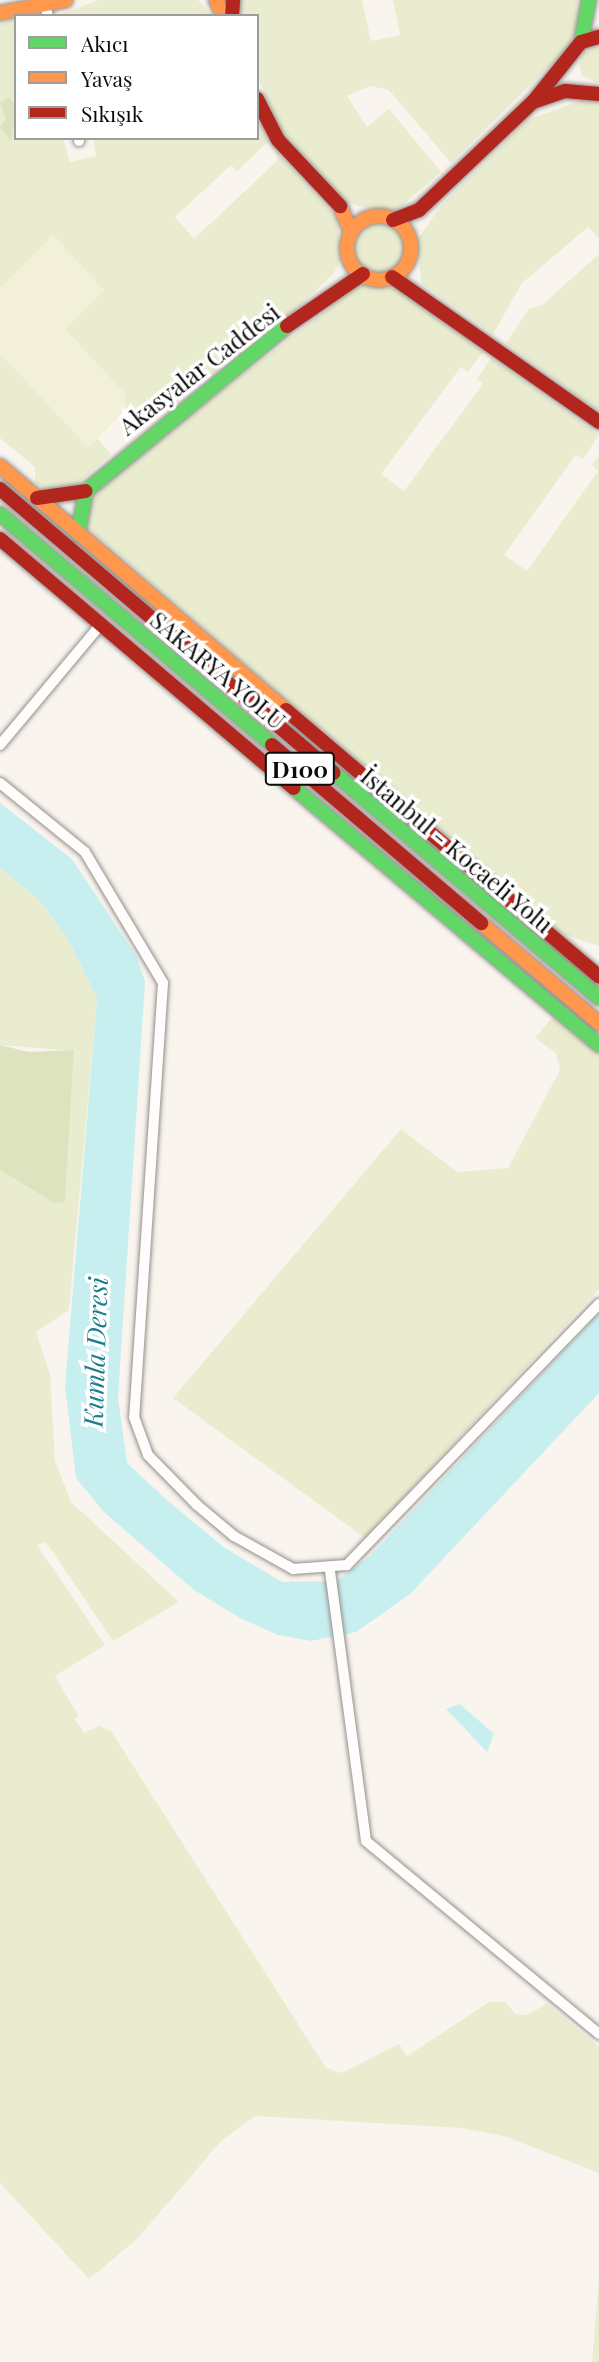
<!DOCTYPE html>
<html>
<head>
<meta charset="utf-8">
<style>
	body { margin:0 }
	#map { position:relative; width:599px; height:2362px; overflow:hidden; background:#faf4ee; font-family:"Playfair Display",serif }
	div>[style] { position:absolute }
	.green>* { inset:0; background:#eaecd0 }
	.round { border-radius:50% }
	.forest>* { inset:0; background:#dde3be }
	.pitch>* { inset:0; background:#f2f0d9 }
	.water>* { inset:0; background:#c8eff0 }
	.roads { filter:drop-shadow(0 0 2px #93908d) drop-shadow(0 0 2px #93908d) }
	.street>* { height:10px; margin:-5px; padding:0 5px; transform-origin:5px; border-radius:5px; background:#fefdfc }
	.fast>* { height:14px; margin:-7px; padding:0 7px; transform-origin:7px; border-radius:7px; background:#63d668 }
	.slow>* { height:14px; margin:-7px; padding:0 7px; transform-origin:7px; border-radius:7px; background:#ff974d }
	.slow>.ring { margin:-7px; padding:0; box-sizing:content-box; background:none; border:14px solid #ff974d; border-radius:50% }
	.jam>* { height:14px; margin:-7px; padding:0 7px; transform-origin:7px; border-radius:7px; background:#b3261e }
	span { translate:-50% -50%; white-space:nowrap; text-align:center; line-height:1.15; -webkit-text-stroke:7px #fff; paint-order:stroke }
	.shield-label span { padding:2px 5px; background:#fff; border:2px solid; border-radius:5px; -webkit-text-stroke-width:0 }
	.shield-label { font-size:23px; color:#0b0b0b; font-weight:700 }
	.street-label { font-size:24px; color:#0b0b0b }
	.water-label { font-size:26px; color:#1d7d8c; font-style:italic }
	.legend { position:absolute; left:14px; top:14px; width:245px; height:126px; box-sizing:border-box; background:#fff; border:2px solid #9d9d9d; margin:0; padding:9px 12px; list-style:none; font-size:21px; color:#0b0b0b }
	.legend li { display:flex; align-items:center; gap:14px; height:35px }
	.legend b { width:35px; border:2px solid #9d9d9d }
</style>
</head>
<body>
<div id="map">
	<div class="green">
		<div style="clip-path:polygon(99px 0,198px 0,213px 16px,55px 16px)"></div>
		<div style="clip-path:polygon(240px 0,362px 0,371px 41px,400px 35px,393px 0,583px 0,570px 46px,451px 163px,389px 90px,370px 86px,347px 96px,367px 127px,389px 109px,441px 172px,398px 209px,379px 211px,348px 203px,280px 128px,257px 75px,257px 16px,240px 16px)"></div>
		<div style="clip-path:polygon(16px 19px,16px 138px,63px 138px,70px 162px,96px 156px,93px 138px,257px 138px,257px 120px,268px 142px,237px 171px,231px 165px,175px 217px,194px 239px,278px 160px,275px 151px,337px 218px,341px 261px,333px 274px,287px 318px,148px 423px,126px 410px,124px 393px,65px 329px,53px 236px,0 288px,0 22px)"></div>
		<div style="clip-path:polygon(599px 47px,599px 83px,598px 83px,582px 76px,579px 64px,583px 53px)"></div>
		<div style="clip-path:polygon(593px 96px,599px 99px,599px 238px,588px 227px,522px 283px,493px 334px,422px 284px,416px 242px,442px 204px,528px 120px)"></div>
		<div class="round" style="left:354px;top:223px;width:50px;height:50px"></div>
		<div style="clip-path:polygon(599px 254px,599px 411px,506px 343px,529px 309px,542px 305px)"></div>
		<div style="clip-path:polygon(362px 283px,395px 289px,483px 352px,468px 372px,461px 367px,381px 474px,404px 491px,483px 384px,477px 379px,491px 358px,599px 435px,583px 459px,576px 455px,504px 555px,527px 571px,598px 471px,592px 465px,599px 455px,599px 946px,559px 933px,83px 524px,93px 497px,141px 453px)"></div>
		<div style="clip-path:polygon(0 353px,88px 447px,97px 438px,111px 454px,72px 489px,47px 492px,35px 482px,35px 467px,0 438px)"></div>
		<div style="clip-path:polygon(0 868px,39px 900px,68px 939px,97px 998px,69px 1310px,36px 1332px,50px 1374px,55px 1461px,71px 1502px,179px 1602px,113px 1641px,46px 1542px,37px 1545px,105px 1645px,55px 1676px,78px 1715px,75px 1719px,84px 1733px,99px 1726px,111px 1731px,326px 2068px,342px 2073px,399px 2044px,407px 2056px,489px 2002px,506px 2002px,515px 2014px,526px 2015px,547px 2004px,599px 2047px,599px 2173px,504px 2136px,461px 2128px,256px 2116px,222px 2140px,136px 2240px,89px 2279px,0 2183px,0 1170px,54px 1203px,65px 1201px,74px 1051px,0 1045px)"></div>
		<div style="clip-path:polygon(554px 1015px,599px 1054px,599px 1289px,365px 1538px,173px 1398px,401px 1129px,457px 1172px,508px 1168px,560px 1070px,556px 1053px,535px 1038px)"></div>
		<div style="clip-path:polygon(599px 2275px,599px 2362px,592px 2362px,598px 2291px)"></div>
	</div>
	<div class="forest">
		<div style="clip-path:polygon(9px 97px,16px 106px,11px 141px,0 127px,6px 119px,0 103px)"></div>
		<div style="clip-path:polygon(0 1045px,29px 1052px,74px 1050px,65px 1202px,54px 1203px,0 1170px)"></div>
	</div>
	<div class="pitch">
		<div style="clip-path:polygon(53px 235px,104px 290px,65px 329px,124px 393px,126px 410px,88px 447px,0 353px,0 288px)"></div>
	</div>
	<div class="water">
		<div style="clip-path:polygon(0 803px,72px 859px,137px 957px,145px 982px,118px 1398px,127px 1463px,169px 1502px,225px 1548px,282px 1582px,336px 1581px,369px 1557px,599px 1313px,599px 1393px,410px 1594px,356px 1632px,311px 1641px,278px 1635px,240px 1618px,194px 1590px,104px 1512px,76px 1478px,65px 1386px,97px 998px,68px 939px,39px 900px,0 868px)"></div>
		<div style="clip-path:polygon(460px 1704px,494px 1734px,487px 1752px,446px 1709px)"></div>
	</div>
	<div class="roads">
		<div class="street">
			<div style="left:45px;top:5px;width:11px;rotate:75deg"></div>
			<div style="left:79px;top:138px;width:3px;rotate:90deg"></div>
			<div style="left:0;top:745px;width:158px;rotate:-50.1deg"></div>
			<div style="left:0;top:783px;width:109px;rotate:39.1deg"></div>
			<div style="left:85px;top:852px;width:152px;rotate:59.2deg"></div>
			<div style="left:163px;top:983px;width:435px;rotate:93.8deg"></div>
			<div style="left:134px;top:1417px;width:40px;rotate:69.8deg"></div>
			<div style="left:148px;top:1455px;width:70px;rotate:45.6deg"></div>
			<div style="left:197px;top:1505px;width:48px;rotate:40deg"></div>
			<div style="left:234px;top:1536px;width:68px;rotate:29.2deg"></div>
			<div style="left:293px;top:1569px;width:54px;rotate:-4.2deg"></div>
			<div style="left:347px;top:1565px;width:363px;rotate:-46deg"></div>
			<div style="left:330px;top:1571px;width:272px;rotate:82.4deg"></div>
			<div style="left:366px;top:1841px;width:303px;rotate:39.6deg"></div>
		</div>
		<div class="fast">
			<div style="left:581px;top:42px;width:43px;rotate:-79.2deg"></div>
			<div style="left:0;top:514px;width:357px;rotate:40.3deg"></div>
			<div style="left:78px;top:534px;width:44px;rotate:-79.5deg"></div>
			<div style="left:86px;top:491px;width:260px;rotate:-39.4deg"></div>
			<div style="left:334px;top:773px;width:348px;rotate:40.3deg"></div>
			<div style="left:294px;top:788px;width:399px;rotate:40.1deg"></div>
		</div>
		<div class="slow">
			<div style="left:216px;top:0;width:17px;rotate:66deg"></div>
			<div style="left:0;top:13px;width:67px;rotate:-11.1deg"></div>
			<div style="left:340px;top:206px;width:28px;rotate:67deg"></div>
			<div class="ring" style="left:347px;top:216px;width:50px;height:50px"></div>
			<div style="left:0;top:466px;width:376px;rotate:40.5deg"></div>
			<div style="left:481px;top:923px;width:155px;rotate:40.3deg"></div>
		</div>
		<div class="jam">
			<div style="left:232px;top:16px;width:16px;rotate:-86deg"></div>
			<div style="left:257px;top:99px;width:46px;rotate:62.9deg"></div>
			<div style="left:278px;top:140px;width:91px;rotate:46.8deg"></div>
			<div style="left:536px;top:101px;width:31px;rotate:-19deg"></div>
			<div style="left:565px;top:91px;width:34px;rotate:5deg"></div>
			<div style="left:393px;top:220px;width:28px;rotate:-21deg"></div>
			<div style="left:419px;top:210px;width:157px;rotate:-43.5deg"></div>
			<div style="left:533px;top:102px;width:77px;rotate:-51.3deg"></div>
			<div style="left:581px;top:42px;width:19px;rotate:-16deg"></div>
			<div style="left:392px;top:277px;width:253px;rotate:35deg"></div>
			<div style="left:287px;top:326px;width:92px;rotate:-34.4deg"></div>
			<div style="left:0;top:489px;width:438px;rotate:40.4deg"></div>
			<div style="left:37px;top:498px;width:49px;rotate:-8.1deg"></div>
			<div style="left:0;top:539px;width:385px;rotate:40.3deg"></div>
			<div style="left:286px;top:710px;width:411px;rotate:40.4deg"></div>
			<div style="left:272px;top:745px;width:275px;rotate:40.4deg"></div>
		</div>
	</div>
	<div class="shield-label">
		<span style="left:300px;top:769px">D100</span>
	</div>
	<div class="street-label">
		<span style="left:199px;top:369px;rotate:-38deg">Akasyalar Caddesi</span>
		<span style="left:218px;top:670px;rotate:40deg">SAKARYA YOLU</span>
		<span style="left:457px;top:850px;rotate:40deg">İstanbul - Kocaeli Yolu</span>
	</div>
	<div class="water-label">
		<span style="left:95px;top:1352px;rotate:-88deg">Kumla Deresi</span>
	</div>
	<ul class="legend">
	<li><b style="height:9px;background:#63d668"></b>Akıcı</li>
	<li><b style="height:9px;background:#ff974d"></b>Yavaş</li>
	<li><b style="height:9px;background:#b3261e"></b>Sıkışık</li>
	</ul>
</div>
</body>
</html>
